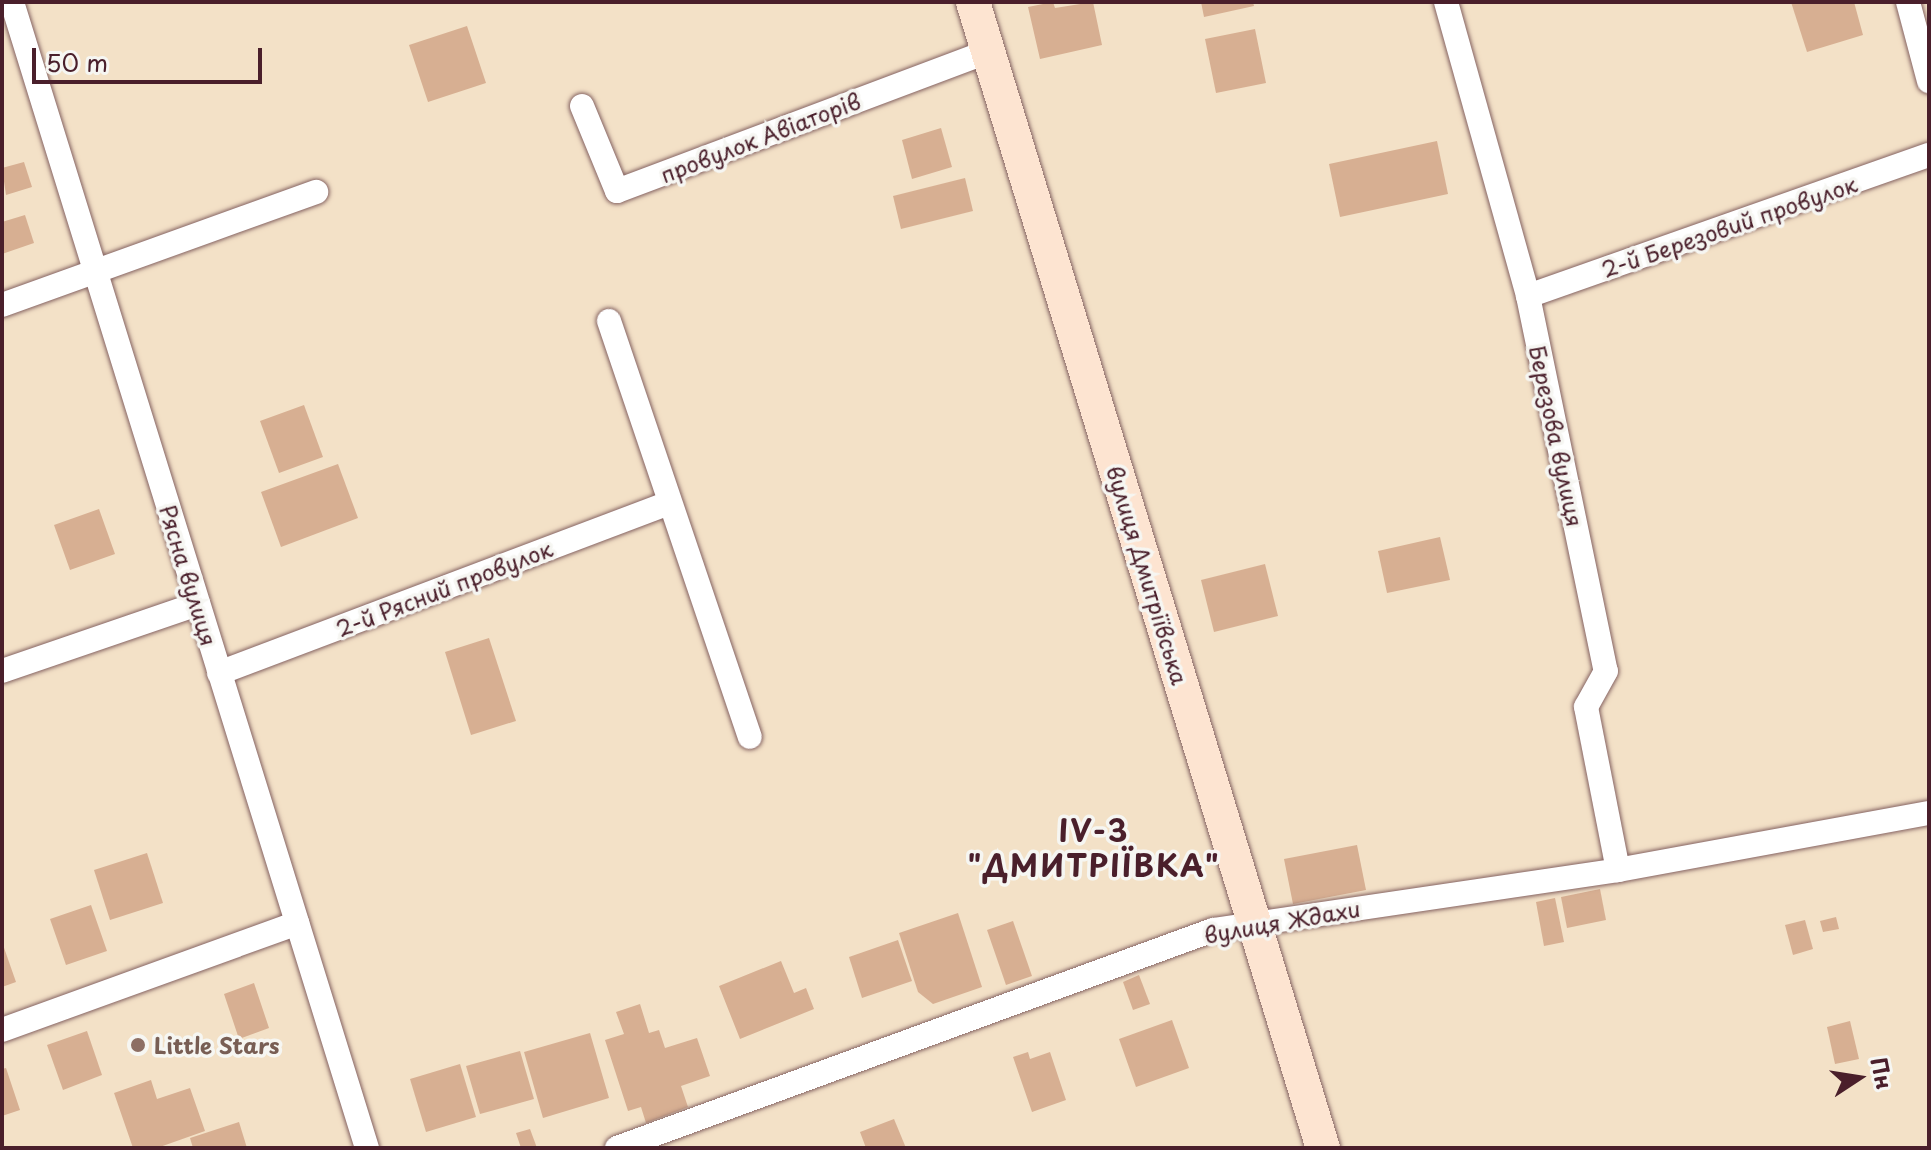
<!DOCTYPE html>
<html>
<head>
<meta charset="utf-8">
<style>
	body { margin:0 }
	#map { position:relative; width:1931px; height:1150px; overflow:hidden; background:#f3e1c7; font-family:"Playpen Sans",sans-serif }
	div>[style] { position:absolute }
	.building>* { inset:0; background:#d7af92 }
	.roads { filter:drop-shadow(0 0 2px #856362) drop-shadow(0 0 2px #856362) }
	.minor>* { height:24px; margin:-12px; padding:0 12px; transform-origin:12px; border-radius:12px; background:#fff }
	.secondary>* { height:34px; margin:-17px; padding:0 17px; transform-origin:17px; border-radius:17px; background:#fde4d1 }
	.dots>* { width:22px; height:22px; translate:-50% -50%; box-sizing:border-box; border:4px solid #f6f6f2; border-radius:50% }
	span { translate:-50% -50%; white-space:nowrap; text-align:center; line-height:1.15; -webkit-text-stroke:7px #f6f6f2; paint-order:stroke }
	.street-label { font-size:22px; color:#4a1f2b }
	.education-label { font-size:22px; color:#785e54; font-weight:700 }
	.left { translate:0 -50%; text-align:left }
	.district-label { font-size:30px; color:#4a1f2b; font-weight:700; letter-spacing:2px }
	.frame { position:absolute; inset:0; border:4px solid #4a1f2b; pointer-events:none }
	.north { position:absolute; left:1819px; top:1038px; width:80px; height:80px; -webkit-text-stroke:6px #f6f6f2; paint-order:stroke; rotate:78deg; font-size:22px; font-weight:700; line-height:32px; text-align:center; color:#4a1f2b }
	.north::after { content:''; display:block; margin:auto; width:28px; height:36px; background:#4a1f2b; clip-path:polygon(50% 0,100% 100%,50% 72%,0 100%) }
	.scale { position:absolute; left:32px; top:48px; width:230px; height:36px; box-sizing:border-box; border:4px solid #4a1f2b; border-top:0; padding-left:10px; font-size:24px; line-height:28px; white-space:nowrap; color:#4a1f2b; -webkit-text-stroke:6px #f6f6f2; paint-order:stroke }
</style>
</head>
<body>
<div id="map">
	<div class="building">
		<div style="clip-path:polygon(1053px 2px,1055px 8px,1093px 2px,1102px 45px,1040px 59px,1028px 7px)"></div>
		<div style="clip-path:polygon(1201px 2px,1253px 2px,1254px 6px,1204px 17px)"></div>
		<div style="clip-path:polygon(1791px 2px,1854px 2px,1863px 35px,1807px 52px)"></div>
		<div style="clip-path:polygon(467px 26px,486px 83px,428px 102px,409px 45px)"></div>
		<div style="clip-path:polygon(1255px 29px,1266px 83px,1216px 93px,1205px 39px)"></div>
		<div style="clip-path:polygon(941px 128px,952px 167px,912px 179px,902px 140px)"></div>
		<div style="clip-path:polygon(1437px 141px,1448px 194px,1340px 217px,1329px 164px)"></div>
		<div style="clip-path:polygon(24px 162px,32px 187px,6px 195px,2px 168px)"></div>
		<div style="clip-path:polygon(965px 178px,973px 211px,901px 229px,893px 196px)"></div>
		<div style="clip-path:polygon(25px 215px,34px 243px,2px 254px,2px 222px)"></div>
		<div style="clip-path:polygon(304px 405px,323px 457px,279px 473px,260px 421px)"></div>
		<div style="clip-path:polygon(338px 464px,358px 518px,281px 547px,261px 492px)"></div>
		<div style="clip-path:polygon(99px 509px,115px 554px,70px 570px,54px 525px)"></div>
		<div style="clip-path:polygon(1440px 537px,1450px 580px,1387px 593px,1378px 551px)"></div>
		<div style="clip-path:polygon(1265px 564px,1278px 616px,1214px 632px,1201px 580px)"></div>
		<div style="clip-path:polygon(489px 638px,516px 721px,471px 735px,445px 652px)"></div>
		<div style="clip-path:polygon(1357px 845px,1366px 890px,1293px 904px,1284px 859px)"></div>
		<div style="clip-path:polygon(147px 853px,163px 903px,110px 920px,94px 870px)"></div>
		<div style="clip-path:polygon(1600px 889px,1606px 920px,1567px 928px,1561px 897px)"></div>
		<div style="clip-path:polygon(1555px 898px,1564px 942px,1544px 946px,1536px 902px)"></div>
		<div style="clip-path:polygon(91px 905px,107px 951px,66px 965px,50px 919px)"></div>
		<div style="clip-path:polygon(958px 913px,982px 987px,933px 1004px,918px 992px,899px 933px)"></div>
		<div style="clip-path:polygon(1836px 917px,1839px 929px,1823px 932px,1820px 921px)"></div>
		<div style="clip-path:polygon(1805px 920px,1813px 949px,1793px 955px,1785px 925px)"></div>
		<div style="clip-path:polygon(1013px 921px,1032px 976px,1006px 985px,987px 930px)"></div>
		<div style="clip-path:polygon(898px 940px,912px 981px,862px 998px,849px 957px)"></div>
		<div style="clip-path:polygon(2px 942px,16px 982px,2px 987px)"></div>
		<div style="clip-path:polygon(781px 961px,794px 993px,806px 988px,814px 1009px,740px 1039px,719px 986px)"></div>
		<div style="clip-path:polygon(1139px 975px,1150px 1004px,1133px 1010px,1123px 982px)"></div>
		<div style="clip-path:polygon(254px 983px,269px 1028px,239px 1039px,224px 994px)"></div>
		<div style="clip-path:polygon(640px 1004px,649px 1033px,659px 1030px,665px 1048px,697px 1038px,710px 1076px,681px 1086px,688px 1107px,646px 1123px,641px 1107px,628px 1111px,605px 1040px,624px 1034px,616px 1012px)"></div>
		<div style="clip-path:polygon(1172px 1020px,1189px 1068px,1136px 1087px,1119px 1039px)"></div>
		<div style="clip-path:polygon(1850px 1021px,1859px 1059px,1835px 1064px,1827px 1027px)"></div>
		<div style="clip-path:polygon(87px 1031px,102px 1075px,63px 1090px,47px 1045px)"></div>
		<div style="clip-path:polygon(590px 1033px,609px 1098px,543px 1118px,524px 1052px)"></div>
		<div style="clip-path:polygon(520px 1051px,534px 1099px,480px 1114px,466px 1066px)"></div>
		<div style="clip-path:polygon(1028px 1052px,1030px 1059px,1050px 1052px,1066px 1100px,1032px 1112px,1013px 1057px)"></div>
		<div style="clip-path:polygon(460px 1064px,476px 1117px,426px 1132px,410px 1079px)"></div>
		<div style="clip-path:polygon(6px 1068px,20px 1110px,2px 1116px,2px 1069px)"></div>
		<div style="clip-path:polygon(151px 1080px,157px 1099px,190px 1088px,205px 1131px,157px 1148px,133px 1148px,114px 1093px)"></div>
		<div style="clip-path:polygon(894px 1119px,906px 1148px,866px 1148px,860px 1132px)"></div>
		<div style="clip-path:polygon(239px 1122px,247px 1148px,193px 1148px,190px 1138px)"></div>
		<div style="clip-path:polygon(530px 1129px,537px 1148px,521px 1148px,516px 1133px)"></div>
	</div>
	<div class="roads">
		<div class="minor">
			<div style="left:12px;top:2px;width:1200px;rotate:72.79deg"></div>
			<div style="left:1446px;top:2px;width:305px;rotate:74.4deg"></div>
			<div style="left:1528px;top:296px;width:383px;rotate:78.3deg"></div>
			<div style="left:1606px;top:671px;width:41px;rotate:119.1deg"></div>
			<div style="left:1586px;top:707px;width:166px;rotate:78.9deg"></div>
			<div style="left:1908px;top:2px;width:82px;rotate:75.1deg"></div>
			<div style="left:582px;top:106px;width:92px;rotate:67.6deg"></div>
			<div style="left:617px;top:191px;width:397px;rotate:-20.6deg"></div>
			<div style="left:1528px;top:296px;width:425px;rotate:-19.4deg"></div>
			<div style="left:2px;top:305px;width:334px;rotate:-19.8deg"></div>
			<div style="left:609px;top:321px;width:439px;rotate:71.3deg"></div>
			<div style="left:2px;top:671px;width:207px;rotate:-18.9deg"></div>
			<div style="left:219px;top:673px;width:481px;rotate:-20.7deg"></div>
			<div style="left:2px;top:1030px;width:314px;rotate:-19.9deg"></div>
			<div style="left:617px;top:1148px;width:635px;rotate:-20.09deg"></div>
			<div style="left:1213px;top:930px;width:409px;rotate:-8.4deg"></div>
			<div style="left:1618px;top:870px;width:316px;rotate:-10.4deg"></div>
		</div>
		<div class="secondary">
			<div style="left:973px;top:2px;width:1198px;rotate:73.02deg"></div>
		</div>
	</div>
	<div class="dots">
		<div style="left:138px;top:1045px;background:#8d6e63"></div>
	</div>
	<div class="street-label">
		<span style="left:760px;top:137px;rotate:-21deg">провулок Авіаторів</span>
		<span style="left:1729px;top:226px;rotate:-19deg">2-й Березовий провулок</span>
		<span style="left:1557px;top:436px;rotate:78deg">Березова вулиця</span>
		<span style="left:189px;top:575px;rotate:73deg">Рясна вулиця</span>
		<span style="left:1148px;top:575px;rotate:73deg">вулиця Дмитріївська</span>
		<span style="left:444px;top:588px;rotate:-21deg">2-й Рясний провулок</span>
		<span style="left:1282px;top:921px;rotate:-10deg">вулиця Ждахи</span>
	</div>
	<div class="education-label">
		<span class="left" style="left:154px;top:1045px">Little Stars</span>
	</div>
	<div class="district-label">
		<span style="left:1094px;top:847px">IV-3<br>"ДМИТРІЇВКА"</span>
	</div>
	<div class="frame"></div>
	<div class="north">Пн</div>
	<div class="scale">50 m</div>
</div>
</body>
</html>
